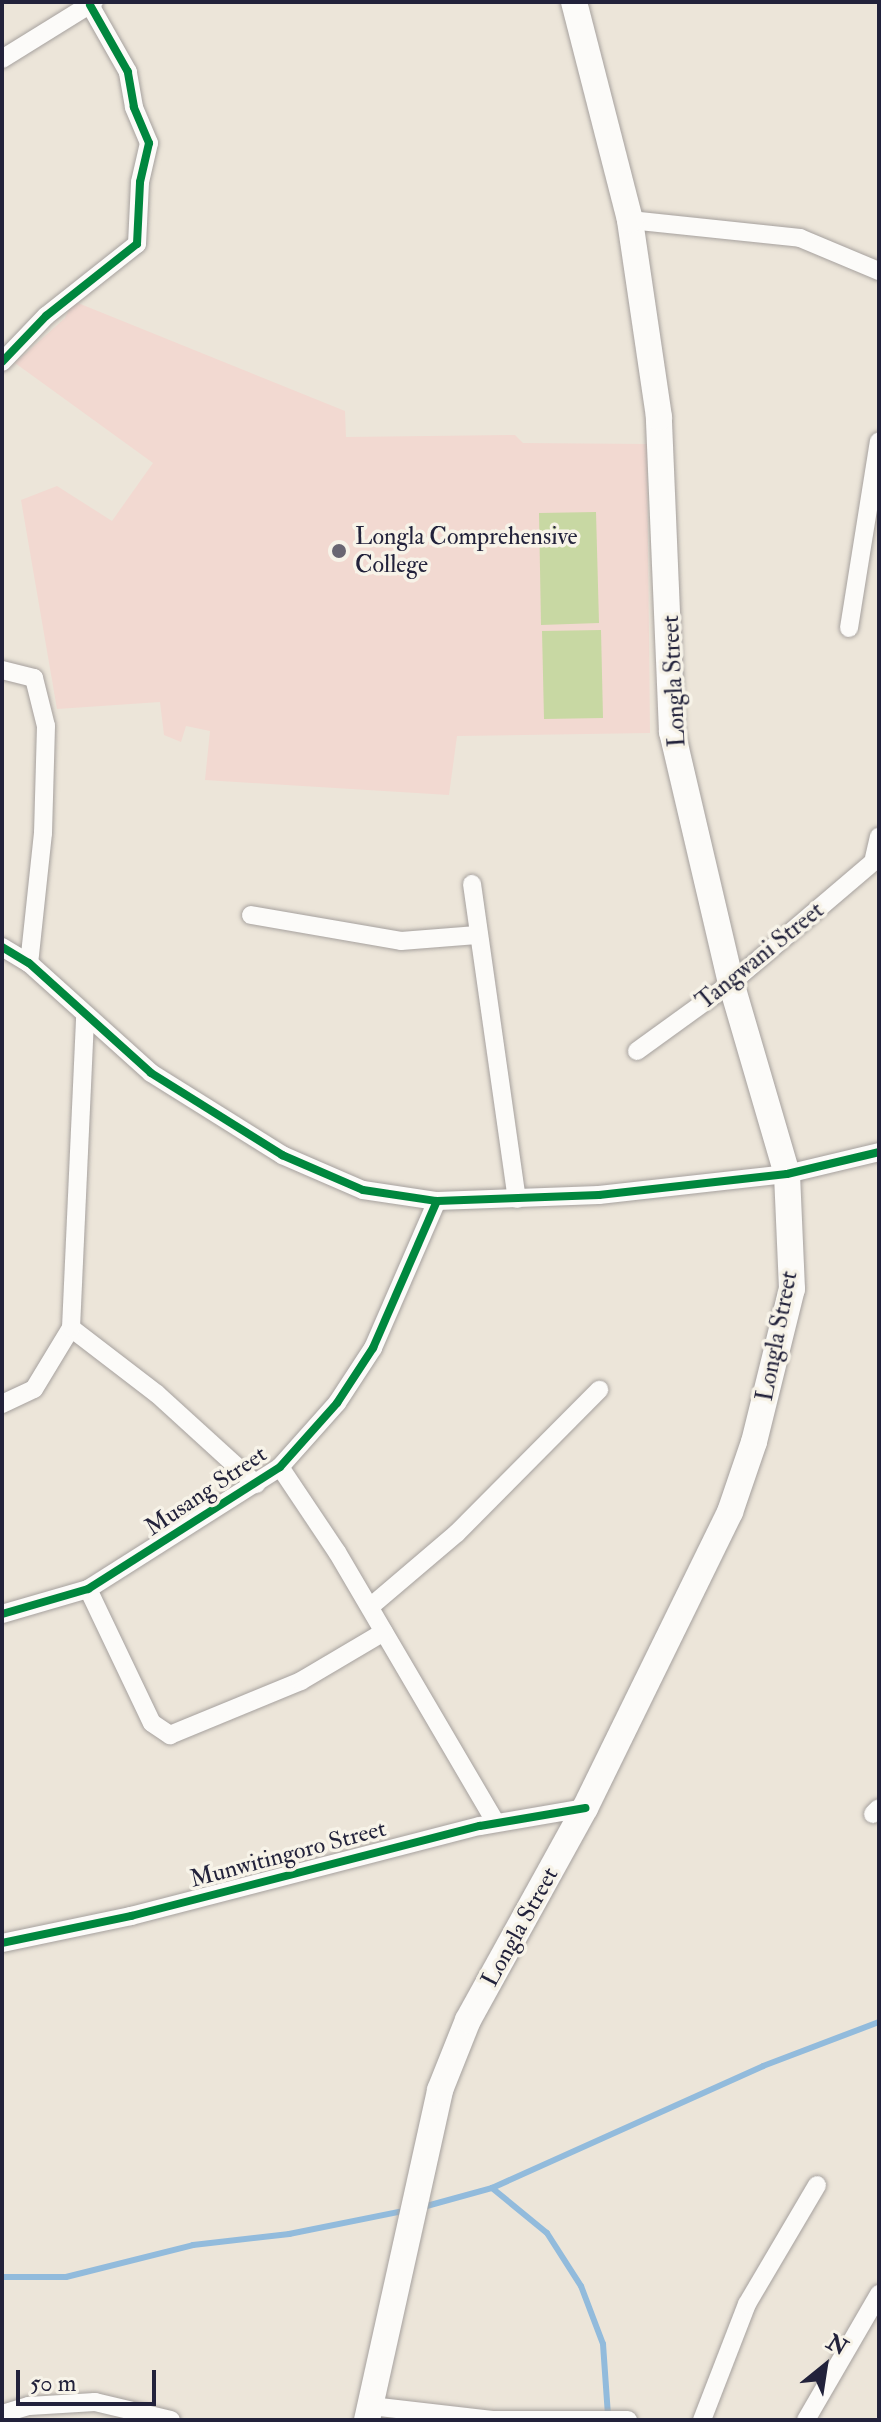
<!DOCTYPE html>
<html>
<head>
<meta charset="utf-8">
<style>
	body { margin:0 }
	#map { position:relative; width:881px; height:2422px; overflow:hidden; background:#ece5d9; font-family:"IM FELL Double Pica",serif }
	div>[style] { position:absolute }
	.built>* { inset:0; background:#f2d9d1 }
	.green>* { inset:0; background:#c8d8a3 }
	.stream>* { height:6px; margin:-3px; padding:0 3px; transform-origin:3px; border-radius:3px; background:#92bbdc }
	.roads { filter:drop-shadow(0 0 2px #a6a19e) drop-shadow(0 0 2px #a6a19e) }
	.street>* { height:18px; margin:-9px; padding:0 9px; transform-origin:9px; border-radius:9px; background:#fcfbf9 }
	.secondary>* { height:26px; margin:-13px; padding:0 13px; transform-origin:13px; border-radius:13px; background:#fcfbf9 }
	.cycleway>* { height:8px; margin:-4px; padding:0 4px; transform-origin:4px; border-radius:4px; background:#00873e }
	.dots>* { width:22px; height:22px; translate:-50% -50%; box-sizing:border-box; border:4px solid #f7f3e8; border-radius:50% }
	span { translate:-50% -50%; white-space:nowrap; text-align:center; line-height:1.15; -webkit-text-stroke:7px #f7f3e8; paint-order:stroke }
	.poi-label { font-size:24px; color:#22223b }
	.left { translate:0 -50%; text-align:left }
	.street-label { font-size:24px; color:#22223b }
	.frame { position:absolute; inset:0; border:4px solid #22223b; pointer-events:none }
	.north { position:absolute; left:785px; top:2326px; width:80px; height:80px; -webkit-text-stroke:6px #f7f3e8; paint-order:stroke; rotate:30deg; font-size:22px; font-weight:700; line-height:32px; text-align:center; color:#22223b }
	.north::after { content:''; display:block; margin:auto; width:28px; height:36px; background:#22223b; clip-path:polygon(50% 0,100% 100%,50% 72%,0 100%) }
	.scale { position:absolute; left:16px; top:2370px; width:140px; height:36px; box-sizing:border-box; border:4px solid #22223b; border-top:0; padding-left:10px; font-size:24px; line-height:28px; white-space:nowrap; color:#22223b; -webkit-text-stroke:6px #f7f3e8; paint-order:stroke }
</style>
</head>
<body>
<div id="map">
	<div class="built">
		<div style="clip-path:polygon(73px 301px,345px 411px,346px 437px,515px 435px,523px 443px,647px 444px,650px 733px,457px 736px,449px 795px,205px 780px,210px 731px,186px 726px,181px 742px,164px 735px,160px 702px,57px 709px,21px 500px,57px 486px,112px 521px,153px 463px,15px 363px,65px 318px)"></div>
	</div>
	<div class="green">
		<div style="clip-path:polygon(596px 512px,599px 623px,541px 625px,539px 513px)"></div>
		<div style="clip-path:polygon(601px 630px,603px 718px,544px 719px,542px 631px)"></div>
	</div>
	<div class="stream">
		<div style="left:492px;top:2188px;width:297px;rotate:-24.2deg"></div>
		<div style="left:763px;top:2066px;width:124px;rotate:-20.8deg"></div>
		<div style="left:423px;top:2207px;width:72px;rotate:-15.4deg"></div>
		<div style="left:492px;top:2188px;width:71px;rotate:39.3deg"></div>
		<div style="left:547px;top:2233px;width:63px;rotate:57.3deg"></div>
		<div style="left:581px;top:2286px;width:62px;rotate:69.2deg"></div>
		<div style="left:603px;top:2344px;width:72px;rotate:86deg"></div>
		<div style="left:2px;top:2277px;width:64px"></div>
		<div style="left:66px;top:2277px;width:131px;rotate:-14.1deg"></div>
		<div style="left:193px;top:2245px;width:97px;rotate:-6.5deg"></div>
		<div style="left:289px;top:2234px;width:121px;rotate:-11.4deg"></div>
	</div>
	<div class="roads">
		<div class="street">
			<div style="left:2px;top:59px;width:108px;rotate:-31.8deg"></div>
			<div style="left:630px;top:220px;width:171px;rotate:6deg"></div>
			<div style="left:800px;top:238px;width:86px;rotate:22.7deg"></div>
			<div style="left:2px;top:362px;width:64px;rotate:-46.3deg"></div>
			<div style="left:46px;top:316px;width:116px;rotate:-38.4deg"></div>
			<div style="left:137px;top:244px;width:62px;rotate:-87.2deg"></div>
			<div style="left:140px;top:182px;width:40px;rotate:-77deg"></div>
			<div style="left:149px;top:143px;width:39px;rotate:-113deg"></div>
			<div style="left:134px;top:107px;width:36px;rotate:-100deg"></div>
			<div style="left:128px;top:72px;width:77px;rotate:-119.6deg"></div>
			<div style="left:849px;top:628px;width:189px;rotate:-80.9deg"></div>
			<div style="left:2px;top:670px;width:33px;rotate:14deg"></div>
			<div style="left:34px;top:678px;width:49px;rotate:76deg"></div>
			<div style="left:46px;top:726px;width:107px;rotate:91.6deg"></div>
			<div style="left:43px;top:833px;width:131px;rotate:96.1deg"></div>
			<div style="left:874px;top:858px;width:22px;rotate:-77deg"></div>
			<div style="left:472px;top:884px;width:318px;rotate:81.9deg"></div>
			<div style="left:251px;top:915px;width:152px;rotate:9.8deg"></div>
			<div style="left:401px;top:941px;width:76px;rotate:-4.5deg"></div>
			<div style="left:2px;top:947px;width:31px;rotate:31deg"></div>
			<div style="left:29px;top:963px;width:164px;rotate:42deg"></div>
			<div style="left:151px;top:1073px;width:155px;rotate:32deg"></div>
			<div style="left:282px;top:1155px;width:88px;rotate:23.4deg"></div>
			<div style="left:363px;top:1190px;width:75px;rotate:8.5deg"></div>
			<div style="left:437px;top:1201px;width:162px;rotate:-2.1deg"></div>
			<div style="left:599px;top:1195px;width:189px;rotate:-6.4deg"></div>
			<div style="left:787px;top:1174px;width:95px;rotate:-13.4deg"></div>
			<div style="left:637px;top:1051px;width:116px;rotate:-35.9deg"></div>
			<div style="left:731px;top:983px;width:194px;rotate:-40.4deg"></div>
			<div style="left:71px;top:1328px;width:108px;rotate:37.5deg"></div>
			<div style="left:157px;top:1394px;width:134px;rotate:42.3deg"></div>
			<div style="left:2px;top:1404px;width:35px;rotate:-25deg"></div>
			<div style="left:34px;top:1389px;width:71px;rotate:-58.8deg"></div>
			<div style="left:71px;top:1328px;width:310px;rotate:-87.4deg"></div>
			<div style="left:280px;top:1467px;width:102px;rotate:56.2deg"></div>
			<div style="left:337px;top:1552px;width:314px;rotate:59.6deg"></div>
			<div style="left:88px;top:1589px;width:148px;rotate:64.5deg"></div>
			<div style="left:152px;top:1723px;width:22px;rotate:34deg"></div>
			<div style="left:170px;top:1735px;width:142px;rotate:-22.4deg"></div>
			<div style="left:301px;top:1681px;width:96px;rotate:-30.6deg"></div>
			<div style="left:370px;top:1607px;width:114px;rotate:-40.4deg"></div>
			<div style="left:457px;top:1533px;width:202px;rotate:-45.2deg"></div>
			<div style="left:2px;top:1614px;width:90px;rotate:-16.2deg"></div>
			<div style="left:88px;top:1589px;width:227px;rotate:-32.4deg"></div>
			<div style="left:280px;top:1467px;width:86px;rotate:-48.3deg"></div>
			<div style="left:337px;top:1403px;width:66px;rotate:-56.8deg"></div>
			<div style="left:373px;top:1348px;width:160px;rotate:-66.5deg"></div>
			<div style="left:873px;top:1814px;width:8px;rotate:-45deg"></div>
			<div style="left:2px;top:1943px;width:132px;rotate:-11.8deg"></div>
			<div style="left:131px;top:1916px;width:360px;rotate:-14.5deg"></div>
			<div style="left:480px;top:1826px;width:107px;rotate:-9.7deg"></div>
			<div style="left:371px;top:2406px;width:122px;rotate:6.6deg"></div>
			<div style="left:492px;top:2420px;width:136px"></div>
			<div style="left:2px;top:2414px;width:28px;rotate:-17deg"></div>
			<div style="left:29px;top:2406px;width:66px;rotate:-3.5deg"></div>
			<div style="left:95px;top:2402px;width:78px;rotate:13.3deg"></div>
			<div style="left:702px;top:2420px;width:124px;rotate:-68.8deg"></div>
			<div style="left:747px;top:2304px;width:138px;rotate:-59.5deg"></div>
			<div style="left:806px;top:2420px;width:146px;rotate:-59.9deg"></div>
		</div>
		<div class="secondary">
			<div style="left:367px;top:2420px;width:338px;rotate:-77.5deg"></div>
			<div style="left:440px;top:2090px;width:75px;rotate:-68.2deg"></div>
			<div style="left:468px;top:2020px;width:242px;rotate:-61.1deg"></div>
			<div style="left:585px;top:1808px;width:330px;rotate:-63.9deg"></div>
			<div style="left:730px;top:1512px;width:74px;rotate:-71.1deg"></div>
			<div style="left:754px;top:1442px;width:158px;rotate:-76.1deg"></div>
			<div style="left:792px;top:1289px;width:115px;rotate:-92.5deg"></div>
			<div style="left:787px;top:1174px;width:199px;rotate:-106.3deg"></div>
			<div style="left:731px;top:983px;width:258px;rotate:-103.2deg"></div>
			<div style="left:672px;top:732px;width:315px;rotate:-92.4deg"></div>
			<div style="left:659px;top:417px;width:199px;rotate:-98.4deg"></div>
			<div style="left:630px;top:220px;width:225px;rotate:-104.4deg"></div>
		</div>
	</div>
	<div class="cycleway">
		<div style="left:2px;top:362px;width:64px;rotate:-46.3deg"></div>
		<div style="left:46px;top:316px;width:116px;rotate:-38.4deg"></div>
		<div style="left:137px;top:244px;width:62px;rotate:-87.2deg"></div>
		<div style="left:140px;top:182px;width:40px;rotate:-77deg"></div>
		<div style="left:149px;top:143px;width:39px;rotate:-113deg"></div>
		<div style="left:134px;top:107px;width:36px;rotate:-100deg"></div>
		<div style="left:128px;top:72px;width:77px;rotate:-119.6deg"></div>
		<div style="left:2px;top:947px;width:31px;rotate:31deg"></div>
		<div style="left:29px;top:963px;width:164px;rotate:42deg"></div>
		<div style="left:151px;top:1073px;width:155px;rotate:32deg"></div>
		<div style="left:282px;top:1155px;width:88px;rotate:23.4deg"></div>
		<div style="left:363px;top:1190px;width:75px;rotate:8.5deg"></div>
		<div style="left:437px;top:1201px;width:162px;rotate:-2.1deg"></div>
		<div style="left:599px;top:1195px;width:189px;rotate:-6.4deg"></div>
		<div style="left:787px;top:1174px;width:95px;rotate:-13.4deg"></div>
		<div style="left:2px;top:1614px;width:90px;rotate:-16.2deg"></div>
		<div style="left:88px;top:1589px;width:227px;rotate:-32.4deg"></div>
		<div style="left:280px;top:1467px;width:86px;rotate:-48.3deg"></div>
		<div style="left:337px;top:1403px;width:66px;rotate:-56.8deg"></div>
		<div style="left:373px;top:1348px;width:160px;rotate:-66.5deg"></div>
		<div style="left:2px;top:1943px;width:132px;rotate:-11.8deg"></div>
		<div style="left:131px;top:1916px;width:360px;rotate:-14.5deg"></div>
		<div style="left:480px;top:1826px;width:107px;rotate:-9.7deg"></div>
	</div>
	<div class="dots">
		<div style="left:339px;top:551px;background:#696672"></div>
	</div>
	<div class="poi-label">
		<span class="left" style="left:355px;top:551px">Longla Comprehensive<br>College</span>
	</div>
	<div class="street-label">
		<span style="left:674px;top:681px;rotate:-93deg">Longla Street</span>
		<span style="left:760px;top:956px;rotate:-39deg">Tangwani Street</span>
		<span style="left:777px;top:1336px;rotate:-79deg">Longla Street</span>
		<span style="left:206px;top:1491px;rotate:-34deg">Musang Street</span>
		<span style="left:288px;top:1854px;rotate:-15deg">Munwitingoro Street</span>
		<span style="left:520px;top:1927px;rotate:-61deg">Longla Street</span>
	</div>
	<div class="frame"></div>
	<div class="north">N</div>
	<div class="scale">50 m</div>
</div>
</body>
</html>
